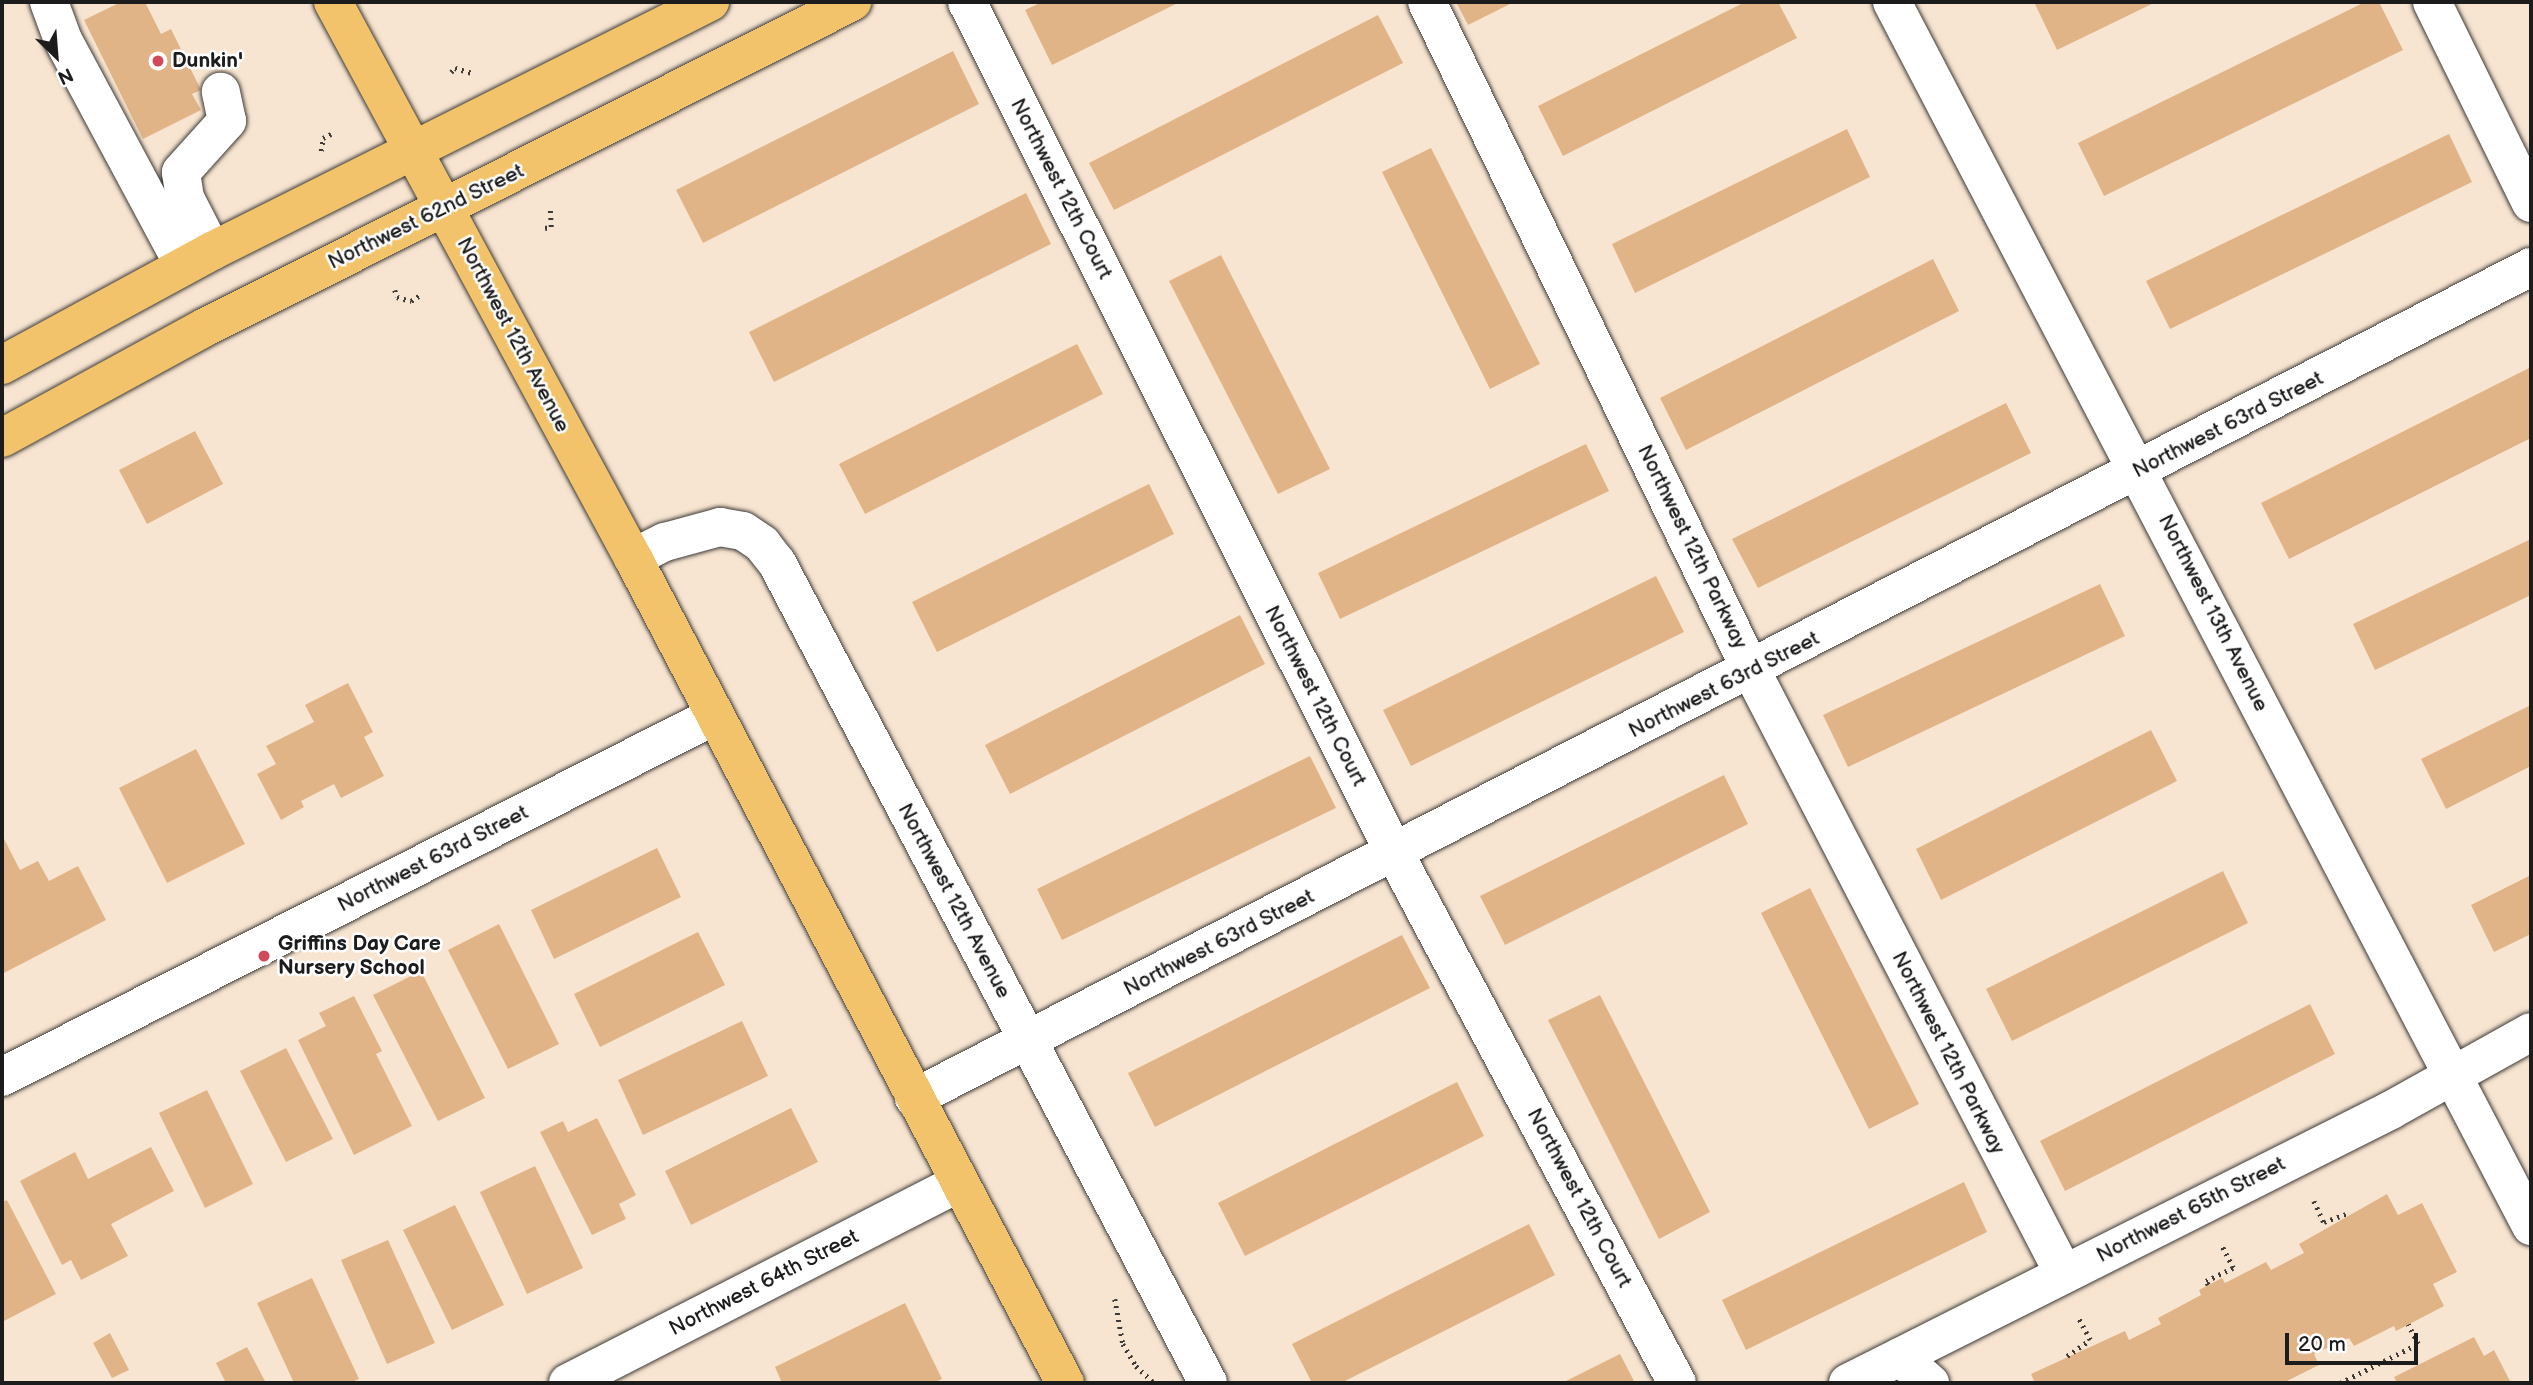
<!DOCTYPE html>
<html>
<head>
<meta charset="utf-8">
<style>
	body { margin:0 }
	#map { position:relative; width:2533px; height:1385px; overflow:hidden; background:#f8e5d1; font-family:"Balsamiq Sans",sans-serif }
	div>[style] { position:absolute }
	.building>* { inset:0; background:#e1b488 }
	.path>* { height:4.5px; margin-top:-2.25px; transform-origin:0; background:repeating-linear-gradient(90deg,#3d3a37 0 2px,transparent 0 7px) }
	.roads { filter:drop-shadow(0 0 2px #3d3a37) drop-shadow(0 0 2px #3d3a37) }
	.minor>* { height:38px; margin:-19px; padding:0 19px; transform-origin:19px; border-radius:19px; background:#fff }
	.major>* { height:38px; margin:-19px; padding:0 19px; transform-origin:19px; border-radius:19px; background:#f2c36a }
	.dots>* { width:19px; height:19px; translate:-50% -50%; box-sizing:border-box; border:4px solid #fff; border-radius:50% }
	span { translate:-50% -50%; white-space:nowrap; text-align:center; line-height:1.15; -webkit-text-stroke:5px #fff; paint-order:stroke }
	.poi-label { font-size:21px; color:#1c1c1c; font-weight:700 }
	.left { translate:0 -50%; text-align:left }
	.street-label { font-size:21px; color:#1c1c1c }
	.frame { position:absolute; inset:0; border:4px solid #1c1c1c; pointer-events:none }
	.north { position:absolute; left:21px; top:21px; width:70px; height:70px; -webkit-text-stroke:5px #fff; paint-order:stroke; rotate:155deg; font-size:19px; font-weight:700; line-height:28px; text-align:center; color:#1c1c1c }
	.north::after { content:''; display:block; margin:auto; width:24px; height:32px; background:#1c1c1c; clip-path:polygon(50% 0,100% 100%,50% 72%,0 100%) }
	.scale { position:absolute; left:2285px; top:1333px; width:133px; height:32px; box-sizing:border-box; border:4px solid #1c1c1c; border-top:0; padding-left:9px; font-size:21px; line-height:24px; white-space:nowrap; color:#1c1c1c; -webkit-text-stroke:5px #fff; paint-order:stroke }
</style>
</head>
<body>
<div id="map">
	<div class="building">
		<div style="clip-path:polygon(121px 2px,145px 2px,161px 34px,171px 29px,201px 90px,192px 94px,201px 110px,143px 139px,84px 20px)"></div>
		<div style="clip-path:polygon(1042px 2px,1180px 2px,1052px 65px,1025px 10px)"></div>
		<div style="clip-path:polygon(1456px 2px,1514px 2px,1468px 25px)"></div>
		<div style="clip-path:polygon(1745px 2px,1778px 2px,1797px 38px,1563px 156px,1538px 106px)"></div>
		<div style="clip-path:polygon(2034px 2px,2156px 2px,2057px 50px)"></div>
		<div style="clip-path:polygon(2365px 2px,2379px 2px,2403px 50px,2104px 196px,2078px 143px)"></div>
		<div style="clip-path:polygon(1378px 15px,1403px 63px,1114px 210px,1089px 163px)"></div>
		<div style="clip-path:polygon(953px 51px,979px 104px,703px 243px,676px 190px)"></div>
		<div style="clip-path:polygon(1847px 129px,1870px 177px,1635px 293px,1612px 244px)"></div>
		<div style="clip-path:polygon(2449px 134px,2472px 182px,2170px 329px,2146px 281px)"></div>
		<div style="clip-path:polygon(1431px 148px,1540px 364px,1490px 389px,1382px 172px)"></div>
		<div style="clip-path:polygon(1026px 193px,1051px 244px,774px 382px,749px 332px)"></div>
		<div style="clip-path:polygon(1221px 255px,1330px 469px,1278px 494px,1169px 281px)"></div>
		<div style="clip-path:polygon(1933px 259px,1959px 311px,1686px 450px,1660px 398px)"></div>
		<div style="clip-path:polygon(1077px 344px,1103px 394px,865px 514px,839px 464px)"></div>
		<div style="clip-path:polygon(2531px 367px,2531px 438px,2289px 559px,2261px 503px)"></div>
		<div style="clip-path:polygon(2006px 403px,2031px 453px,1758px 588px,1732px 539px)"></div>
		<div style="clip-path:polygon(195px 431px,223px 484px,147px 524px,119px 470px)"></div>
		<div style="clip-path:polygon(1586px 444px,1609px 491px,1340px 619px,1318px 573px)"></div>
		<div style="clip-path:polygon(1149px 484px,1174px 534px,937px 652px,912px 602px)"></div>
		<div style="clip-path:polygon(2531px 539px,2531px 595px,2375px 670px,2353px 624px)"></div>
		<div style="clip-path:polygon(1656px 576px,1684px 632px,1411px 766px,1383px 710px)"></div>
		<div style="clip-path:polygon(2100px 584px,2125px 636px,1848px 767px,1823px 715px)"></div>
		<div style="clip-path:polygon(1240px 615px,1265px 664px,1010px 794px,985px 745px)"></div>
		<div style="clip-path:polygon(348px 683px,373px 732px,364px 737px,384px 776px,341px 798px,334px 784px,301px 801px,304px 807px,281px 820px,257px 774px,276px 764px,266px 746px,314px 722px,305px 705px)"></div>
		<div style="clip-path:polygon(2531px 705px,2531px 766px,2446px 809px,2421px 759px)"></div>
		<div style="clip-path:polygon(2151px 730px,2177px 781px,1941px 900px,1916px 849px)"></div>
		<div style="clip-path:polygon(196px 749px,245px 844px,167px 883px,119px 788px)"></div>
		<div style="clip-path:polygon(1310px 756px,1336px 808px,1062px 940px,1037px 889px)"></div>
		<div style="clip-path:polygon(1724px 775px,1748px 824px,1505px 945px,1480px 896px)"></div>
		<div style="clip-path:polygon(2px 835px,20px 870px,38px 861px,49px 881px,78px 866px,106px 920px,2px 974px)"></div>
		<div style="clip-path:polygon(657px 848px,681px 897px,554px 959px,531px 910px)"></div>
		<div style="clip-path:polygon(2223px 871px,2248px 923px,2012px 1041px,1986px 989px)"></div>
		<div style="clip-path:polygon(2531px 875px,2531px 934px,2494px 952px,2471px 905px)"></div>
		<div style="clip-path:polygon(1810px 888px,1919px 1104px,1869px 1129px,1761px 913px)"></div>
		<div style="clip-path:polygon(499px 924px,559px 1044px,508px 1069px,448px 950px)"></div>
		<div style="clip-path:polygon(698px 932px,725px 985px,600px 1047px,574px 994px)"></div>
		<div style="clip-path:polygon(1402px 935px,1430px 988px,1155px 1127px,1128px 1073px)"></div>
		<div style="clip-path:polygon(421px 971px,485px 1098px,438px 1121px,373px 995px)"></div>
		<div style="clip-path:polygon(1600px 995px,1710px 1212px,1659px 1239px,1548px 1020px)"></div>
		<div style="clip-path:polygon(354px 996px,382px 1051px,376px 1054px,412px 1126px,354px 1155px,298px 1040px,326px 1026px,319px 1013px)"></div>
		<div style="clip-path:polygon(2310px 1004px,2335px 1054px,2065px 1191px,2040px 1141px)"></div>
		<div style="clip-path:polygon(742px 1021px,768px 1076px,643px 1135px,618px 1080px)"></div>
		<div style="clip-path:polygon(286px 1048px,333px 1139px,286px 1162px,240px 1071px)"></div>
		<div style="clip-path:polygon(1457px 1082px,1484px 1136px,1245px 1256px,1218px 1203px)"></div>
		<div style="clip-path:polygon(207px 1090px,253px 1184px,205px 1208px,159px 1113px)"></div>
		<div style="clip-path:polygon(791px 1108px,818px 1162px,691px 1225px,665px 1171px)"></div>
		<div style="clip-path:polygon(597px 1118px,636px 1195px,619px 1204px,626px 1219px,592px 1235px,540px 1132px,563px 1121px,568px 1132px)"></div>
		<div style="clip-path:polygon(151px 1147px,174px 1191px,111px 1224px,128px 1256px,81px 1280px,71px 1260px,62px 1265px,20px 1181px,75px 1152px,88px 1179px)"></div>
		<div style="clip-path:polygon(535px 1166px,583px 1268px,527px 1294px,480px 1192px)"></div>
		<div style="clip-path:polygon(1964px 1182px,1987px 1232px,1746px 1350px,1722px 1300px)"></div>
		<div style="clip-path:polygon(2387px 1194px,2398px 1215px,2422px 1203px,2457px 1272px,2433px 1284px,2444px 1306px,2396px 1331px,2394px 1326px,2354px 1346px,2349px 1338px,2314px 1354px,2319px 1365px,2283px 1383px,2035px 1383px,2031px 1374px,2125px 1331px,2129px 1340px,2161px 1324px,2158px 1318px,2201px 1295px,2199px 1290px,2222px 1278px,2225px 1283px,2266px 1262px,2271px 1270px,2304px 1253px,2299px 1244px)"></div>
		<div style="clip-path:polygon(7px 1200px,56px 1294px,2px 1322px,2px 1202px)"></div>
		<div style="clip-path:polygon(455px 1205px,504px 1305px,452px 1330px,403px 1230px)"></div>
		<div style="clip-path:polygon(1529px 1224px,1555px 1275px,1341px 1383px,1312px 1383px,1292px 1344px)"></div>
		<div style="clip-path:polygon(388px 1240px,435px 1343px,387px 1364px,341px 1260px)"></div>
		<div style="clip-path:polygon(312px 1278px,359px 1379px,349px 1383px,294px 1383px,257px 1303px)"></div>
		<div style="clip-path:polygon(905px 1303px,942px 1379px,933px 1383px,782px 1383px,775px 1367px)"></div>
		<div style="clip-path:polygon(110px 1333px,129px 1370px,112px 1378px,93px 1343px)"></div>
		<div style="clip-path:polygon(2474px 1337px,2484px 1356px,2494px 1350px,2511px 1383px,2397px 1383px,2394px 1377px)"></div>
		<div style="clip-path:polygon(247px 1347px,266px 1383px,226px 1383px,216px 1363px)"></div>
		<div style="clip-path:polygon(1620px 1354px,1635px 1383px,1562px 1383px)"></div>
	</div>
	<div class="path">
		<div style="left:451px;top:72px;width:6px;rotate:-45deg"></div>
		<div style="left:455px;top:68px;width:19px;rotate:16deg"></div>
		<div style="left:321px;top:151px;width:13px;rotate:-81deg"></div>
		<div style="left:323px;top:138px;width:9px;rotate:-27deg"></div>
		<div style="left:545px;top:228px;width:6px;rotate:-9deg"></div>
		<div style="left:551px;top:227px;width:19px;rotate:-93deg"></div>
		<div style="left:395px;top:290px;width:7px;rotate:74deg"></div>
		<div style="left:397px;top:297px;width:15px;rotate:16deg"></div>
		<div style="left:411px;top:301px;width:11px;rotate:-34deg"></div>
		<div style="left:2314px;top:1201px;width:23px;rotate:65deg"></div>
		<div style="left:2324px;top:1222px;width:27px;rotate:-20deg"></div>
		<div style="left:2208px;top:1285px;width:4px;rotate:-117deg"></div>
		<div style="left:2206px;top:1281px;width:30px;rotate:-26deg"></div>
		<div style="left:2233px;top:1268px;width:25px;rotate:-117deg"></div>
		<div style="left:1115px;top:1299px;width:46px;rotate:79.9deg"></div>
		<div style="left:1123px;top:1344px;width:26px;rotate:59deg"></div>
		<div style="left:1136px;top:1366px;width:25px;rotate:43deg"></div>
		<div style="left:2067px;top:1356px;width:28px;rotate:-35deg"></div>
		<div style="left:2090px;top:1340px;width:24px;rotate:-118deg"></div>
		<div style="left:2340px;top:1383px;width:87px;rotate:-26.6deg"></div>
		<div style="left:2418px;top:1344px;width:22px;rotate:-117deg"></div>
	</div>
	<div class="roads">
		<div class="minor">
			<div style="left:49px;top:2px;width:40px;rotate:69.8deg"></div>
			<div style="left:63px;top:40px;width:256px;rotate:61.8deg"></div>
			<div style="left:967px;top:2px;width:953px;rotate:63.33deg"></div>
			<div style="left:1395px;top:854px;width:599px;rotate:61.94deg"></div>
			<div style="left:1427px;top:2px;width:742px;rotate:64.13deg"></div>
			<div style="left:1751px;top:670px;width:680px;rotate:62.61deg"></div>
			<div style="left:1892px;top:2px;width:1381px;rotate:62.43deg"></div>
			<div style="left:2432px;top:2px;width:224px;rotate:63.8deg"></div>
			<div style="left:212px;top:251px;width:59px;rotate:-117deg"></div>
			<div style="left:185px;top:198px;width:26px;rotate:-99deg"></div>
			<div style="left:181px;top:172px;width:69px;rotate:-48deg"></div>
			<div style="left:227px;top:121px;width:30px;rotate:-102deg"></div>
			<div style="left:633px;top:558px;width:36px;rotate:-27deg"></div>
			<div style="left:665px;top:542px;width:57px;rotate:-15.3deg"></div>
			<div style="left:720px;top:527px;width:23px;rotate:10deg"></div>
			<div style="left:743px;top:531px;width:23px;rotate:34deg"></div>
			<div style="left:762px;top:544px;width:24px;rotate:52deg"></div>
			<div style="left:777px;top:563px;width:926px;rotate:62.27deg"></div>
			<div style="left:2px;top:1077px;width:798px;rotate:-26.89deg"></div>
			<div style="left:914px;top:1098px;width:1818px;rotate:-27.2deg"></div>
			<div style="left:1900px;top:1357px;width:40px;rotate:41deg"></div>
			<div style="left:568px;top:1383px;width:439px;rotate:-27.1deg"></div>
			<div style="left:1848px;top:1383px;width:608px;rotate:-26.69deg"></div>
			<div style="left:2391px;top:1110px;width:160px;rotate:-29.1deg"></div>
		</div>
		<div class="major">
			<div style="left:333px;top:2px;width:632px;rotate:61.65deg"></div>
			<div style="left:633px;top:558px;width:931px;rotate:62.36deg"></div>
			<div style="left:2px;top:365px;width:239px;rotate:-28.5deg"></div>
			<div style="left:212px;top:251px;width:557px;rotate:-26.57deg"></div>
			<div style="left:2px;top:438px;width:228px;rotate:-28.6deg"></div>
			<div style="left:202px;top:329px;width:728px;rotate:-26.71deg"></div>
		</div>
	</div>
	<div class="dots">
		<div style="left:158px;top:61px;background:#d1495b"></div>
		<div style="left:264px;top:956px;background:#d1495b"></div>
	</div>
	<div class="poi-label">
		<span class="left" style="left:172px;top:61px">Dunkin'</span>
		<span class="left" style="left:278px;top:956px">Griffins Day Care<br>Nursery School</span>
	</div>
	<div class="street-label">
		<span style="left:1061px;top:189px;rotate:63deg">Northwest 12th Court</span>
		<span style="left:426px;top:217px;rotate:-26deg">Northwest 62nd Street</span>
		<span style="left:513px;top:335px;rotate:62deg">Northwest 12th Avenue</span>
		<span style="left:2228px;top:425px;rotate:-27deg">Northwest 63rd Street</span>
		<span style="left:1692px;top:547px;rotate:64deg">Northwest 12th Parkway</span>
		<span style="left:2213px;top:613px;rotate:63deg">Northwest 13th Avenue</span>
		<span style="left:1724px;top:685px;rotate:-27deg">Northwest 63rd Street</span>
		<span style="left:1315px;top:696px;rotate:63deg">Northwest 12th Court</span>
		<span style="left:433px;top:859px;rotate:-27deg">Northwest 63rd Street</span>
		<span style="left:954px;top:901px;rotate:62deg">Northwest 12th Avenue</span>
		<span style="left:1219px;top:943px;rotate:-27deg">Northwest 63rd Street</span>
		<span style="left:1948px;top:1053px;rotate:63deg">Northwest 12th Parkway</span>
		<span style="left:1579px;top:1198px;rotate:62deg">Northwest 12th Court</span>
		<span style="left:2191px;top:1210px;rotate:-27deg">Northwest 65th Street</span>
		<span style="left:764px;top:1283px;rotate:-27deg">Northwest 64th Street</span>
	</div>
	<div class="frame"></div>
	<div class="north">N</div>
	<div class="scale">20 m</div>
</div>
</body>
</html>
